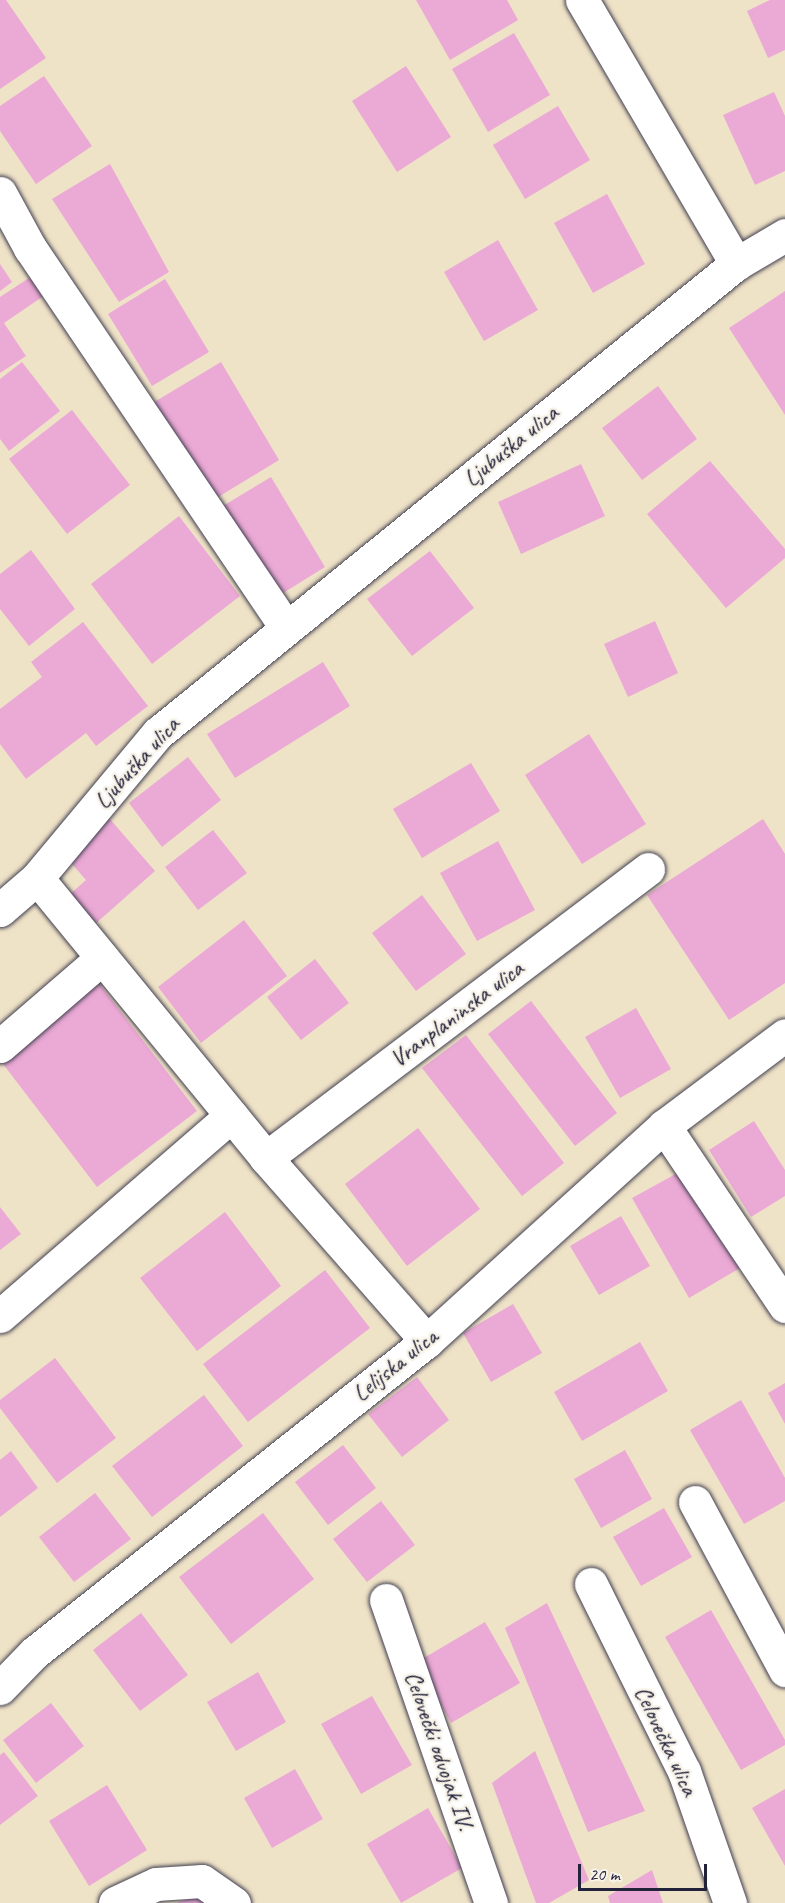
<!DOCTYPE html>
<html>
<head>
<meta charset="utf-8">
<style>
	body { margin:0 }
	#map { position:relative; width:785px; height:1903px; overflow:hidden; background:#efe3c7; font-family:Caveat,sans-serif }
	div>[style] { position:absolute }
	.building>* { inset:0; background:#eba9d5 }
	.roads { filter:drop-shadow(0 0 2px #413f50) drop-shadow(0 0 2px #413f50) }
	.minor>* { height:33px; margin:-16.5px; padding:0 16.5px; transform-origin:16.5px; border-radius:16.5px; background:#fff }
	span { translate:-50% -50%; white-space:nowrap; text-align:center; line-height:1.15; -webkit-text-stroke:5px #f7f3e8; paint-order:stroke }
	.street-label { font-size:24px; color:#22223b }
	.scale { position:absolute; left:578px; top:1864px; width:129px; height:27px; box-sizing:border-box; border:3px solid #22223b; border-top:0; padding-left:8px; font-size:18px; line-height:21px; white-space:nowrap; color:#22223b; -webkit-text-stroke:4px #f7f3e8; paint-order:stroke }
</style>
</head>
<body>
<div id="map">
	<div class="building">
		<div style="clip-path:polygon(0 0,6px 0,46px 58px,0 89px)"></div>
		<div style="clip-path:polygon(416px 0,507px 0,518px 20px,450px 60px)"></div>
		<div style="clip-path:polygon(770px 0,785px 0,785px 50px,768px 58px,747px 11px)"></div>
		<div style="clip-path:polygon(514px 33px,550px 95px,488px 132px,452px 69px)"></div>
		<div style="clip-path:polygon(406px 66px,451px 137px,397px 172px,352px 101px)"></div>
		<div style="clip-path:polygon(44px 76px,92px 146px,36px 184px,0 131px,0 106px)"></div>
		<div style="clip-path:polygon(774px 92px,785px 116px,785px 171px,755px 185px,723px 115px)"></div>
		<div style="clip-path:polygon(558px 106px,590px 160px,525px 199px,493px 145px)"></div>
		<div style="clip-path:polygon(110px 164px,169px 272px,119px 302px,52px 199px)"></div>
		<div style="clip-path:polygon(607px 194px,645px 264px,593px 293px,554px 223px)"></div>
		<div style="clip-path:polygon(498px 240px,538px 310px,484px 341px,444px 272px)"></div>
		<div style="clip-path:polygon(0 264px,12px 282px,0 291px)"></div>
		<div style="clip-path:polygon(32px 276px,45px 295px,4px 323px,26px 356px,0 373px,0 297px)"></div>
		<div style="clip-path:polygon(165px 279px,209px 352px,152px 386px,108px 314px)"></div>
		<div style="clip-path:polygon(785px 291px,785px 415px,729px 328px)"></div>
		<div style="clip-path:polygon(22px 362px,60px 411px,9px 451px,0 439px,0 379px)"></div>
		<div style="clip-path:polygon(221px 362px,279px 460px,210px 502px,151px 404px)"></div>
		<div style="clip-path:polygon(658px 386px,697px 439px,642px 480px,602px 428px)"></div>
		<div style="clip-path:polygon(72px 410px,130px 485px,67px 534px,9px 459px)"></div>
		<div style="clip-path:polygon(710px 461px,785px 549px,785px 558px,726px 608px,647px 514px)"></div>
		<div style="clip-path:polygon(581px 464px,605px 516px,521px 554px,498px 502px)"></div>
		<div style="clip-path:polygon(271px 477px,325px 567px,272px 600px,218px 509px)"></div>
		<div style="clip-path:polygon(179px 516px,240px 596px,152px 664px,91px 584px)"></div>
		<div style="clip-path:polygon(31px 550px,75px 609px,29px 646px,0 609px,0 574px)"></div>
		<div style="clip-path:polygon(430px 551px,474px 608px,412px 656px,367px 599px)"></div>
		<div style="clip-path:polygon(655px 621px,678px 673px,628px 697px,604px 644px)"></div>
		<div style="clip-path:polygon(83px 622px,148px 706px,96px 746px,86px 733px,26px 779px,0 744px,0 709px,42px 677px,31px 662px)"></div>
		<div style="clip-path:polygon(323px 662px,350px 706px,235px 778px,207px 734px)"></div>
		<div style="clip-path:polygon(589px 734px,646px 824px,582px 864px,525px 775px)"></div>
		<div style="clip-path:polygon(188px 757px,221px 800px,162px 847px,129px 803px)"></div>
		<div style="clip-path:polygon(471px 763px,500px 811px,422px 858px,393px 809px)"></div>
		<div style="clip-path:polygon(109px 818px,155px 871px,94px 925px,68px 896px,86px 880px,65px 856px)"></div>
		<div style="clip-path:polygon(763px 819px,785px 854px,785px 983px,729px 1020px,647px 895px)"></div>
		<div style="clip-path:polygon(213px 830px,247px 873px,198px 910px,165px 867px)"></div>
		<div style="clip-path:polygon(498px 841px,535px 910px,477px 941px,440px 873px)"></div>
		<div style="clip-path:polygon(422px 895px,466px 954px,416px 991px,372px 933px)"></div>
		<div style="clip-path:polygon(244px 920px,287px 976px,201px 1043px,158px 987px)"></div>
		<div style="clip-path:polygon(315px 959px,349px 1003px,301px 1040px,267px 997px)"></div>
		<div style="clip-path:polygon(98px 982px,197px 1111px,97px 1187px,0 1060px)"></div>
		<div style="clip-path:polygon(531px 1001px,617px 1113px,575px 1146px,488px 1034px)"></div>
		<div style="clip-path:polygon(636px 1008px,671px 1069px,620px 1098px,585px 1037px)"></div>
		<div style="clip-path:polygon(466px 1035px,564px 1163px,522px 1196px,422px 1068px)"></div>
		<div style="clip-path:polygon(754px 1121px,785px 1170px,785px 1196px,751px 1217px,709px 1150px)"></div>
		<div style="clip-path:polygon(418px 1128px,480px 1209px,407px 1266px,345px 1184px)"></div>
		<div style="clip-path:polygon(683px 1170px,740px 1268px,689px 1298px,632px 1198px)"></div>
		<div style="clip-path:polygon(0 1207px,21px 1234px,0 1250px)"></div>
		<div style="clip-path:polygon(225px 1212px,281px 1286px,197px 1351px,140px 1278px)"></div>
		<div style="clip-path:polygon(621px 1216px,650px 1266px,599px 1295px,570px 1246px)"></div>
		<div style="clip-path:polygon(325px 1270px,370px 1328px,248px 1422px,203px 1364px)"></div>
		<div style="clip-path:polygon(513px 1304px,542px 1353px,491px 1382px,463px 1333px)"></div>
		<div style="clip-path:polygon(640px 1342px,668px 1391px,582px 1441px,554px 1392px)"></div>
		<div style="clip-path:polygon(55px 1358px,116px 1438px,57px 1483px,0 1408px,0 1400px)"></div>
		<div style="clip-path:polygon(417px 1377px,449px 1420px,402px 1457px,368px 1414px)"></div>
		<div style="clip-path:polygon(785px 1383px,785px 1424px,768px 1393px)"></div>
		<div style="clip-path:polygon(204px 1395px,243px 1446px,152px 1517px,112px 1466px)"></div>
		<div style="clip-path:polygon(741px 1400px,785px 1478px,785px 1501px,744px 1524px,690px 1430px)"></div>
		<div style="clip-path:polygon(343px 1445px,376px 1488px,328px 1525px,295px 1482px)"></div>
		<div style="clip-path:polygon(625px 1450px,652px 1499px,601px 1528px,574px 1479px)"></div>
		<div style="clip-path:polygon(11px 1451px,38px 1488px,0 1517px,0 1460px)"></div>
		<div style="clip-path:polygon(95px 1493px,131px 1539px,74px 1582px,39px 1537px)"></div>
		<div style="clip-path:polygon(381px 1501px,415px 1545px,367px 1582px,333px 1539px)"></div>
		<div style="clip-path:polygon(664px 1508px,692px 1557px,641px 1586px,613px 1537px)"></div>
		<div style="clip-path:polygon(263px 1513px,314px 1579px,231px 1644px,179px 1577px)"></div>
		<div style="clip-path:polygon(547px 1603px,645px 1811px,588px 1832px,505px 1628px)"></div>
		<div style="clip-path:polygon(711px 1610px,785px 1740px,785px 1745px,741px 1770px,665px 1637px)"></div>
		<div style="clip-path:polygon(141px 1613px,188px 1675px,140px 1711px,93px 1650px)"></div>
		<div style="clip-path:polygon(485px 1622px,520px 1683px,451px 1723px,417px 1662px)"></div>
		<div style="clip-path:polygon(258px 1672px,286px 1722px,236px 1751px,207px 1702px)"></div>
		<div style="clip-path:polygon(372px 1696px,412px 1765px,361px 1794px,321px 1724px)"></div>
		<div style="clip-path:polygon(51px 1703px,84px 1746px,36px 1783px,3px 1740px)"></div>
		<div style="clip-path:polygon(535px 1751px,589px 1880px,549px 1903px,536px 1903px,492px 1783px)"></div>
		<div style="clip-path:polygon(4px 1752px,38px 1796px,0 1825px,0 1755px)"></div>
		<div style="clip-path:polygon(295px 1769px,323px 1819px,272px 1848px,244px 1798px)"></div>
		<div style="clip-path:polygon(107px 1785px,147px 1850px,89px 1886px,49px 1821px)"></div>
		<div style="clip-path:polygon(785px 1789px,785px 1866px,752px 1808px)"></div>
		<div style="clip-path:polygon(428px 1808px,462px 1868px,401px 1903px,367px 1844px)"></div>
		<div style="clip-path:polygon(652px 1870px,663px 1903px,610px 1903px,608px 1896px)"></div>
		<div style="clip-path:polygon(212px 1892px,215px 1903px,178px 1903px,178px 1902px)"></div>
	</div>
	<div class="roads">
		<div class="minor">
			<div style="left:582px;top:0;width:306px;rotate:59.7deg"></div>
			<div style="left:0;top:193px;width:63px;rotate:61.4deg"></div>
			<div style="left:30px;top:248px;width:458px;rotate:56deg"></div>
			<div style="left:37px;top:878px;width:362px;rotate:50.7deg"></div>
			<div style="left:266px;top:1158px;width:244px;rotate:48.7deg"></div>
			<div style="left:0;top:910px;width:49px;rotate:-40.9deg"></div>
			<div style="left:37px;top:878px;width:189px;rotate:-50.2deg"></div>
			<div style="left:158px;top:733px;width:744px;rotate:-39.06deg"></div>
			<div style="left:736px;top:264px;width:57px;rotate:-30.6deg"></div>
			<div style="left:0;top:1046px;width:135px;rotate:-40.8deg"></div>
			<div style="left:664px;top:1126px;width:217px;rotate:56.1deg"></div>
			<div style="left:266px;top:1158px;width:479px;rotate:-37.1deg"></div>
			<div style="left:0;top:1316px;width:306px;rotate:-40.9deg"></div>
			<div style="left:695px;top:1502px;width:191px;rotate:61.8deg"></div>
			<div style="left:591px;top:1584px;width:209px;rotate:63.6deg"></div>
			<div style="left:684px;top:1771px;width:140px;rotate:70.8deg"></div>
			<div style="left:386px;top:1600px;width:321px;rotate:70.9deg"></div>
			<div style="left:0;top:1688px;width:49px;rotate:-45.8deg"></div>
			<div style="left:34px;top:1653px;width:502px;rotate:-38.45deg"></div>
			<div style="left:427px;top:1341px;width:320px;rotate:-42.2deg"></div>
			<div style="left:664px;top:1126px;width:151px;rotate:-36.9deg"></div>
			<div style="left:115px;top:1903px;width:45px;rotate:-24.9deg"></div>
			<div style="left:156px;top:1884px;width:46px;rotate:-3.7deg"></div>
			<div style="left:202px;top:1881px;width:39px;rotate:35deg"></div>
		</div>
	</div>
	<div class="street-label">
		<span style="left:511px;top:446px;rotate:-39deg">Ljubuška ulica</span>
		<span style="left:137px;top:763px;rotate:-48deg">Ljubuška ulica</span>
		<span style="left:457px;top:1014px;rotate:-37deg">Vranplaninska ulica</span>
		<span style="left:395px;top:1365px;rotate:-39deg">Lelijska ulica</span>
		<span style="left:666px;top:1741px;rotate:65deg">Celovečka ulica</span>
		<span style="left:439px;top:1751px;rotate:71deg">Celovečki odvojak IV.</span>
	</div>
	<div class="scale">20 m</div>
</div>
</body>
</html>
